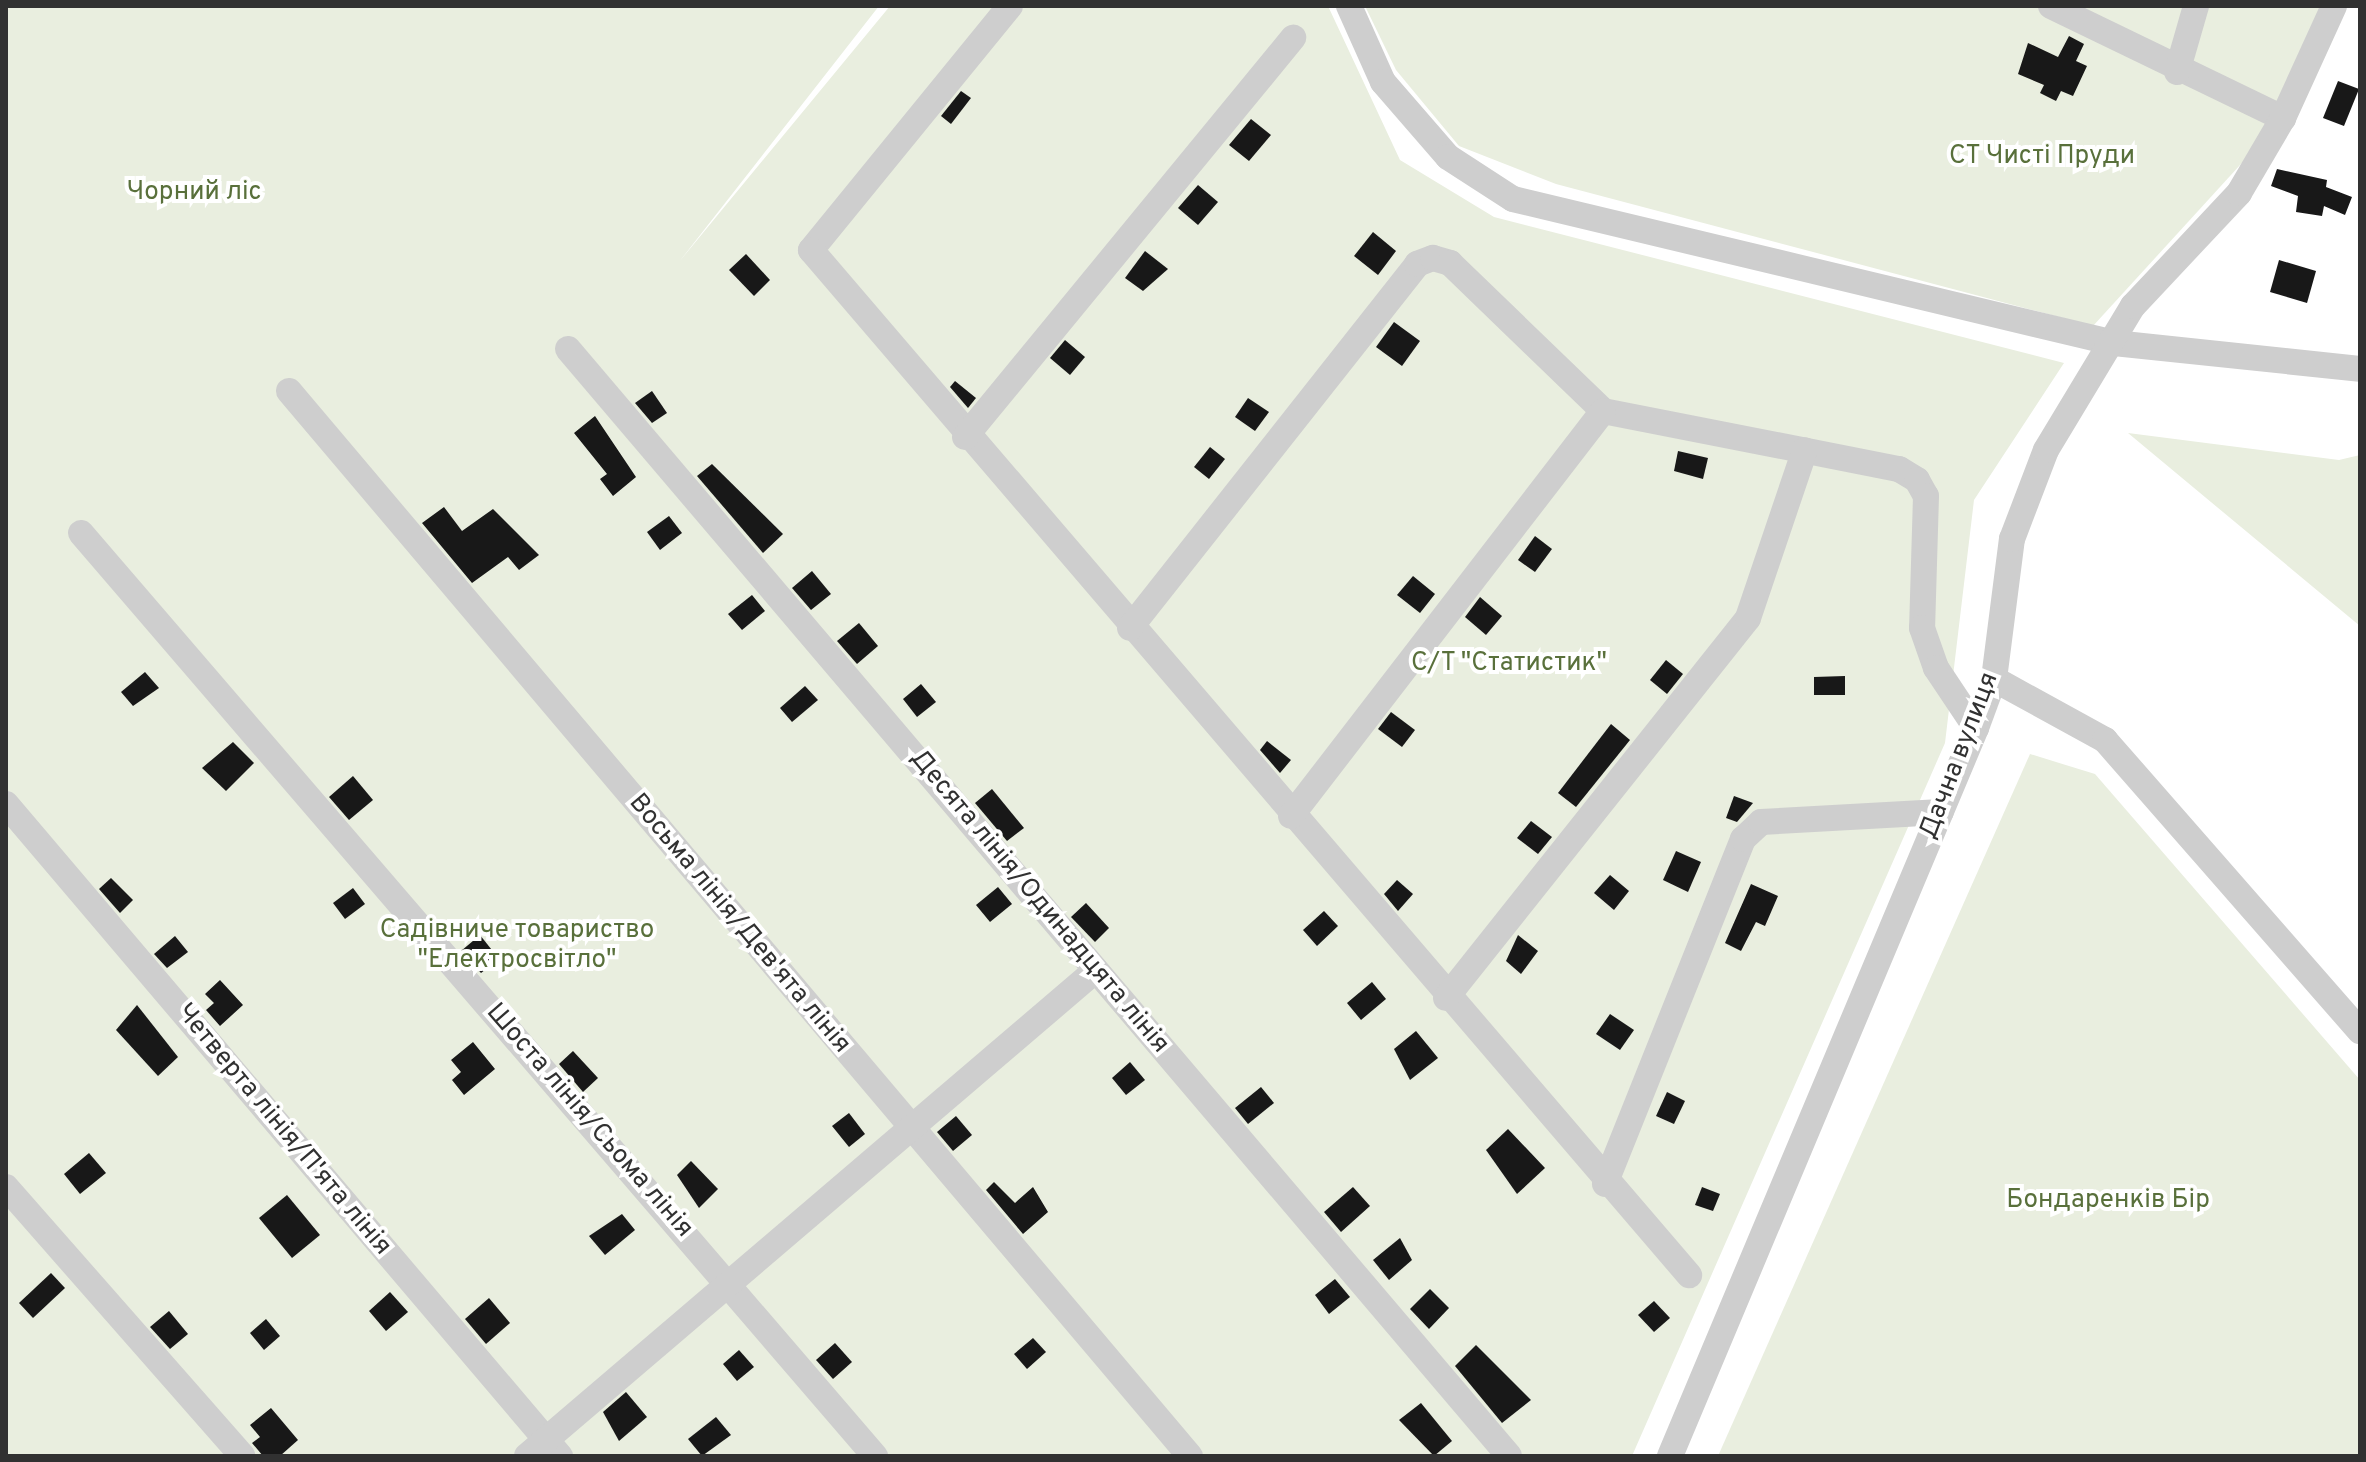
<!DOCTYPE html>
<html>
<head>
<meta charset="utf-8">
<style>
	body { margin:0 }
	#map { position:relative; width:2366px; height:1462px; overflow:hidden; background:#fff; font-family:Overpass,sans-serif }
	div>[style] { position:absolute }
	.green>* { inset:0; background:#e9eedf }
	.building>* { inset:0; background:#181818 }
	.minor>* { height:26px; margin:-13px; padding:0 13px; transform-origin:13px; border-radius:13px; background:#cecece }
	span { translate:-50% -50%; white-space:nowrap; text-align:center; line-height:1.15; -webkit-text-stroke:8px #fff; paint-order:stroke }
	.park-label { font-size:26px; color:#59703b }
	.street-label { font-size:26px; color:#313131 }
	.frame { position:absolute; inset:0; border:8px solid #313131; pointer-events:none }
</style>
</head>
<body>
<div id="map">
	<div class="green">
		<div style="clip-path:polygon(6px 6px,879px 6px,679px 262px,890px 6px,1328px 6px,1400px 160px,1494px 217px,2064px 363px,1974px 500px,1945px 743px,1632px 1456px,6px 1456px)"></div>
		<div style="clip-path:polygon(1365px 6px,2336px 6px,2283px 118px,2093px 326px,1556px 184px,1459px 146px,1396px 70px)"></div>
		<div style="clip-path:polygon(2128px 433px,2339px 460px,2360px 455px,2360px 626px)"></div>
		<div style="clip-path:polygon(2030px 754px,2095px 774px,2360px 1080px,2360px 1456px,1718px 1456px)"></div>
	</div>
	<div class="building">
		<div style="clip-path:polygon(2069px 36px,2084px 44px,2076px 61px,2087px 66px,2073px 96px,2061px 91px,2056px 101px,2040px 93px,2044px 85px,2018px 74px,2028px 43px,2058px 57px)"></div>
		<div style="clip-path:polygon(2338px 81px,2359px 89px,2344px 126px,2323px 118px)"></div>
		<div style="clip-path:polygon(961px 91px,971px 98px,951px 124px,941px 116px)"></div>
		<div style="clip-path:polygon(1251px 119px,1271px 135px,1249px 161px,1229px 145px)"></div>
		<div style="clip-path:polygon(2277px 169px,2327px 180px,2326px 187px,2352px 197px,2345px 215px,2324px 206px,2322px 216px,2296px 212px,2298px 196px,2271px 186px)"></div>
		<div style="clip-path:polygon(1198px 185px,1218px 202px,1198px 225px,1178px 208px)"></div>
		<div style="clip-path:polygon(1373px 232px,1396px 251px,1378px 275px,1354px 256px)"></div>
		<div style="clip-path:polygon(1145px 251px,1168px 269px,1143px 291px,1125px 278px)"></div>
		<div style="clip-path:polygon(746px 254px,770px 280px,754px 296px,729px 270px)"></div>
		<div style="clip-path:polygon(2279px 260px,2316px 271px,2307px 303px,2270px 292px)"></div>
		<div style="clip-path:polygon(1394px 322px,1420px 341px,1402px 366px,1376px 347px)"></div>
		<div style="clip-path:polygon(1065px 340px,1085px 357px,1070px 375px,1050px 358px)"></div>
		<div style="clip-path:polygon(955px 381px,976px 398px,968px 408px,950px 387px)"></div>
		<div style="clip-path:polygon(652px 391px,667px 413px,652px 423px,635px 403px)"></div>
		<div style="clip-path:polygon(1248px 398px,1269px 412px,1255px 431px,1235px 417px)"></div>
		<div style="clip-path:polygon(595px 416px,636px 477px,613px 496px,600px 479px,607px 474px,574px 433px)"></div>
		<div style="clip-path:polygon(1210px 447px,1225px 459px,1209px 479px,1194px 467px)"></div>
		<div style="clip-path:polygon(1678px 451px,1708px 458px,1703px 479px,1674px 471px)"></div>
		<div style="clip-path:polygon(712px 464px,783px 534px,763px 553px,697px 476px)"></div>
		<div style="clip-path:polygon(444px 507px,462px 531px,493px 509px,539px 555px,519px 570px,508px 557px,472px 583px,422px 523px)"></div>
		<div style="clip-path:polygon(669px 516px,682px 533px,660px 550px,647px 532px)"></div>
		<div style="clip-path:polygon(1535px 536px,1552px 549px,1535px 572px,1518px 560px)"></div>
		<div style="clip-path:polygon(812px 571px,831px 594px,811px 610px,792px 588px)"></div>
		<div style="clip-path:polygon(1413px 576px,1435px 594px,1420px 613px,1397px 595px)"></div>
		<div style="clip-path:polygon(752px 595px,765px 611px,742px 630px,728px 614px)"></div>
		<div style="clip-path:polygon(1480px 597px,1502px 616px,1486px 635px,1465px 617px)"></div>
		<div style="clip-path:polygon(859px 623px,878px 646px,857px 664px,837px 641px)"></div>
		<div style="clip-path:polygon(1666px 660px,1683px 674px,1667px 694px,1650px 680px)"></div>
		<div style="clip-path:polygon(145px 672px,159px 688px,133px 706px,121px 692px)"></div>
		<div style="clip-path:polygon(1845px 676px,1845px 695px,1814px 695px,1814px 677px)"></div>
		<div style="clip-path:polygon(921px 684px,936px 702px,917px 717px,903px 699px)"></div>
		<div style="clip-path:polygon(805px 686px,818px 700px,792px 722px,780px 708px)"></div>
		<div style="clip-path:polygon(1391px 712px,1415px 730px,1402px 747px,1378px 729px)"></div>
		<div style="clip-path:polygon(1611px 724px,1630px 740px,1576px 807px,1558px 793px)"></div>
		<div style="clip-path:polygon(1267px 741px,1291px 760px,1280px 773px,1260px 750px)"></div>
		<div style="clip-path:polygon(233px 742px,254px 763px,226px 791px,202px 768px)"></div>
		<div style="clip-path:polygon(353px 776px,373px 800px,349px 820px,329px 797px)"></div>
		<div style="clip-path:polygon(992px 789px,1024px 828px,1007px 841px,975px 803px)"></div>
		<div style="clip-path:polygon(1734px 796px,1753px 803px,1737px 822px,1726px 818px)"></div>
		<div style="clip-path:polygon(1531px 821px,1552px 837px,1538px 854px,1517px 838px)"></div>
		<div style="clip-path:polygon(1676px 851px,1701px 862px,1688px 892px,1663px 880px)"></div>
		<div style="clip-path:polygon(1610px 875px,1629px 891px,1614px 910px,1594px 893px)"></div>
		<div style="clip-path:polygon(111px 878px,133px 900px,120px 913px,99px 889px)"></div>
		<div style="clip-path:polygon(1397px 880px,1413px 894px,1398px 911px,1384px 894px)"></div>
		<div style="clip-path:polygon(1751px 884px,1778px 896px,1765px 926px,1756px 922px,1741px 951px,1725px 943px)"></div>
		<div style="clip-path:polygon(998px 887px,1012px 904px,990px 922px,976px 905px)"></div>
		<div style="clip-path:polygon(353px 888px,365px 904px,345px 919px,333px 903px)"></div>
		<div style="clip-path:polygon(1086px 903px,1109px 928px,1095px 942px,1071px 917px)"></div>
		<div style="clip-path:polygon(1324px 911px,1338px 926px,1317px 946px,1303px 930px)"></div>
		<div style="clip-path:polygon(480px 935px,499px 959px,481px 973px,461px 951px)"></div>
		<div style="clip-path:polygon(1518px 935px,1538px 951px,1521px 974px,1506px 961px)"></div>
		<div style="clip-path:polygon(175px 936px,188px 952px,167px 968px,154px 954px)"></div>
		<div style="clip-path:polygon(220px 980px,243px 1005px,220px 1026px,206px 1010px,214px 1003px,205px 994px)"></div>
		<div style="clip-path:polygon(1372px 982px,1386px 999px,1361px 1020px,1347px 1003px)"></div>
		<div style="clip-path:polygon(137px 1005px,178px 1057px,158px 1076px,116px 1030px)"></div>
		<div style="clip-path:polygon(1610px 1014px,1634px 1030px,1620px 1050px,1596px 1034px)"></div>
		<div style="clip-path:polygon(1416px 1031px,1438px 1058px,1410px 1080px,1394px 1049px)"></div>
		<div style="clip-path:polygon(473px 1042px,495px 1069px,464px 1095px,452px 1080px,461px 1072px,451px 1060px)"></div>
		<div style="clip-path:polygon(573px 1051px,598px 1078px,583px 1092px,559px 1064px)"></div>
		<div style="clip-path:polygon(1130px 1062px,1145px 1080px,1126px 1095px,1112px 1078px)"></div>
		<div style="clip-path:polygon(1261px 1087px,1274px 1103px,1248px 1124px,1235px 1108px)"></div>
		<div style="clip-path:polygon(1667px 1092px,1685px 1101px,1674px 1124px,1656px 1116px)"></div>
		<div style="clip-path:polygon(849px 1113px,865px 1134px,849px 1147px,832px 1126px)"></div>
		<div style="clip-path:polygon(956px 1116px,972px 1135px,953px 1151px,937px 1132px)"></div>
		<div style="clip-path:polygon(1508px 1129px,1545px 1168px,1517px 1194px,1486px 1150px)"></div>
		<div style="clip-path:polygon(89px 1153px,106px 1173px,80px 1194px,64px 1174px)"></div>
		<div style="clip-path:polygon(691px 1161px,718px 1189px,699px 1208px,677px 1175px)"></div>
		<div style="clip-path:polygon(994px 1182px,1015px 1203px,1033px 1187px,1048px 1212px,1023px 1234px,986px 1190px)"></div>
		<div style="clip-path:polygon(1353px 1187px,1370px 1206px,1341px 1232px,1324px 1212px)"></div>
		<div style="clip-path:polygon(1702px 1187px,1720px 1194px,1713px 1211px,1695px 1205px)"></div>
		<div style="clip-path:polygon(287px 1195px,320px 1235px,292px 1258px,259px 1218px)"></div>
		<div style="clip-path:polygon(622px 1214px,635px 1230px,605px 1255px,589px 1236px)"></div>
		<div style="clip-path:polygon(1400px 1238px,1412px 1260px,1389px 1280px,1373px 1260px)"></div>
		<div style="clip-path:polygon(51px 1273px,65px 1288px,33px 1318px,19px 1303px)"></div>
		<div style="clip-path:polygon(1335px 1279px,1350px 1297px,1329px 1314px,1315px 1295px)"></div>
		<div style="clip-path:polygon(1430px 1289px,1449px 1308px,1429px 1329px,1410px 1309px)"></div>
		<div style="clip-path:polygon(390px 1292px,408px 1312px,386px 1331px,369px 1311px)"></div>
		<div style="clip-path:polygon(489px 1298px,510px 1323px,486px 1344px,465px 1319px)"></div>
		<div style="clip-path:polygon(1654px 1301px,1670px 1318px,1654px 1332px,1638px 1315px)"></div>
		<div style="clip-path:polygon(169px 1311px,188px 1334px,170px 1349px,150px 1327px)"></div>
		<div style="clip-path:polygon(266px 1319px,280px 1336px,264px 1350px,250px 1333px)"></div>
		<div style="clip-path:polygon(1033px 1338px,1046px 1352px,1027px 1369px,1014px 1354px)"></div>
		<div style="clip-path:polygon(835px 1343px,852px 1362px,833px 1379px,816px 1360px)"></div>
		<div style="clip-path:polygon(1476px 1345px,1531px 1400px,1502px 1423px,1455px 1366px)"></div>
		<div style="clip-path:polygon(739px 1350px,754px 1367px,737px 1381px,723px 1364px)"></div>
		<div style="clip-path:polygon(626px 1392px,647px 1417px,619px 1441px,603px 1412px)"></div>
		<div style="clip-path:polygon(1421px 1403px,1452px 1441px,1434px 1456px,1399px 1420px)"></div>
		<div style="clip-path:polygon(271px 1408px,298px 1440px,280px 1456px,263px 1456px,252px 1443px,260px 1437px,250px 1425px)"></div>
		<div style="clip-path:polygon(716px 1417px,731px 1435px,702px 1456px,688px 1439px)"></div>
	</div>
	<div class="minor">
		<div style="left:1010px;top:6px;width:315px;rotate:129.2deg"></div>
		<div style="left:811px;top:250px;width:1350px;rotate:49.42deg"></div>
		<div style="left:1349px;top:6px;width:83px;rotate:65.9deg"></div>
		<div style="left:1383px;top:82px;width:99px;rotate:49.1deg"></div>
		<div style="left:1448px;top:157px;width:77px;rotate:32.9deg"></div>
		<div style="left:1513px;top:199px;width:618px;rotate:13.47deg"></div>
		<div style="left:2114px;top:343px;width:247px;rotate:6deg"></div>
		<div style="left:2051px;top:6px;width:258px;rotate:25.8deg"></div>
		<div style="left:2177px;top:72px;width:69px;rotate:-73.9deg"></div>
		<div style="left:568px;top:349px;width:1453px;rotate:49.63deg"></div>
		<div style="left:289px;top:391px;width:1395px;rotate:49.77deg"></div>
		<div style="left:965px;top:437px;width:517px;rotate:-50.58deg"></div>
		<div style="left:81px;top:533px;width:1218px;rotate:49.3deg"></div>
		<div style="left:1130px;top:628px;width:464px;rotate:-51.7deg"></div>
		<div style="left:1417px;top:264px;width:17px;rotate:-21deg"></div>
		<div style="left:1433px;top:258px;width:18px;rotate:16deg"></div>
		<div style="left:1450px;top:263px;width:213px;rotate:44deg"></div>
		<div style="left:1603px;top:411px;width:302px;rotate:11.1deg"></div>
		<div style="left:1899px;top:469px;width:21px;rotate:31deg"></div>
		<div style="left:1917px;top:480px;width:18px;rotate:61deg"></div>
		<div style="left:1926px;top:496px;width:132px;rotate:91.7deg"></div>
		<div style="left:1922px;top:628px;width:42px;rotate:70.7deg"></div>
		<div style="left:1936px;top:668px;width:72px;rotate:56.3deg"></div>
		<div style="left:1994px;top:679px;width:127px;rotate:28.8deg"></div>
		<div style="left:2105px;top:740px;width:387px;rotate:48.8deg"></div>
		<div style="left:6px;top:804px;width:856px;rotate:49.65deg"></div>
		<div style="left:1291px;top:816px;width:511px;rotate:-52.39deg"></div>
		<div style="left:1446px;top:998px;width:485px;rotate:-51.5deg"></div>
		<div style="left:1748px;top:618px;width:177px;rotate:-71.3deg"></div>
		<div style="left:1605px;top:1184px;width:372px;rotate:-68.2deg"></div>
		<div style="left:1743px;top:839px;width:25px;rotate:-43deg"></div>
		<div style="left:1761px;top:822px;width:180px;rotate:-3.2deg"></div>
		<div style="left:6px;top:1187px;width:358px;rotate:48.7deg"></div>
		<div style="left:527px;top:1456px;width:748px;rotate:-40.5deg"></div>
		<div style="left:1670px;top:1456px;width:790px;rotate:-67.2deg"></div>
		<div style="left:1976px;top:728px;width:52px;rotate:-69.8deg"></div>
		<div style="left:1994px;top:679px;width:141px;rotate:-82.7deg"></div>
		<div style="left:2012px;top:539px;width:95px;rotate:-69.1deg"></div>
		<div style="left:2046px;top:450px;width:168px;rotate:-58.9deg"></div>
		<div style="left:2133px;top:306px;width:155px;rotate:-46.8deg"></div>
		<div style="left:2239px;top:193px;width:87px;rotate:-59.6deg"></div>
		<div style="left:2283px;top:118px;width:123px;rotate:-65.5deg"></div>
	</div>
	<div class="park-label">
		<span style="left:2042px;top:157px">СТ Чисті Пруди</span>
		<span style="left:194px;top:193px">Чорний ліс</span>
		<span style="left:1509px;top:664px">С/Т "Статистик"</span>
		<span style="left:517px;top:946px">Садівниче товариство<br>"Електросвітло"</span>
		<span style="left:2108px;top:1201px">Бондаренків Бір</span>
	</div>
	<div class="street-label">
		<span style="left:1960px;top:756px;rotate:-69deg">Дачна вулиця</span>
		<span style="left:1039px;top:902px;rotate:50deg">Десята лінія/Одинадцята лінія</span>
		<span style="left:739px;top:924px;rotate:50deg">Восьма лінія/Дев'ята лінія</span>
		<span style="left:589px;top:1121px;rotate:49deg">Шоста лінія/Сьома лінія</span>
		<span style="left:283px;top:1130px;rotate:50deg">Четверта лінія/П'ята лінія</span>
	</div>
	<div class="frame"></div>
</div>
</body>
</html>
